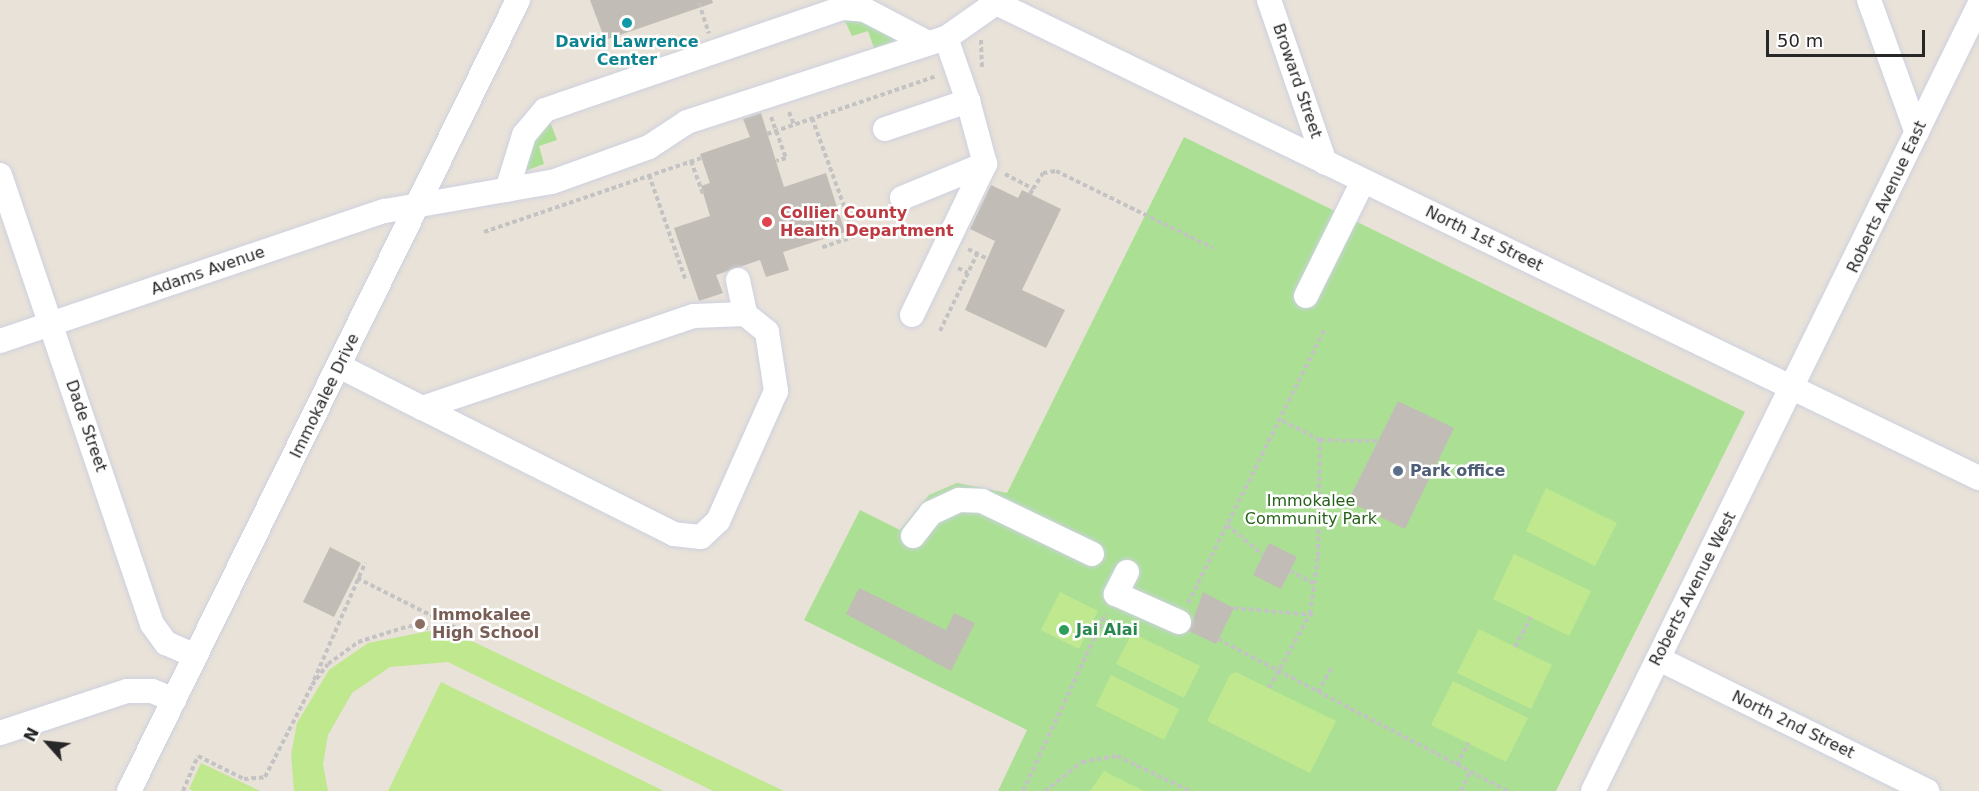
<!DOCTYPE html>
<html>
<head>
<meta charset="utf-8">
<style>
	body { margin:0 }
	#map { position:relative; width:1979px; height:791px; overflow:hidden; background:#e9e2d8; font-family:"DejaVu Sans",sans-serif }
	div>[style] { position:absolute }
	.green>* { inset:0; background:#abe094 }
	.pitch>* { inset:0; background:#bfe88f }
	.building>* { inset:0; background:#c1bcb5 }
	.path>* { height:4px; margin-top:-2px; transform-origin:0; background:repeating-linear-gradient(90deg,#c3c3c3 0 4.5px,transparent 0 7.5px) }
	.roads { filter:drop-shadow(0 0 2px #cdd0e0) drop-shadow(0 0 2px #cdd0e0) }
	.minor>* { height:24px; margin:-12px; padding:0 12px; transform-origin:12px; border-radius:12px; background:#fff }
	.dots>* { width:16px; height:16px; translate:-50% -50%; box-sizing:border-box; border:3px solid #fff; border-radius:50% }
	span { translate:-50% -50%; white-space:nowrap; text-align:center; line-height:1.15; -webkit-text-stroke:5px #fff; paint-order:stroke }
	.culture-label { font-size:16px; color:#0d838f; font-weight:700 }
	.street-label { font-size:16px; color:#272727 }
	.health-label { font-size:16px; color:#be3a42; font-weight:700 }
	.left { translate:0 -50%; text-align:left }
	.service-label { font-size:16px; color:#4e5e75; font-weight:700 }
	.park-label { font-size:16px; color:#266119 }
	.education-label { font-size:16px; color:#785e54; font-weight:700 }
	.leisure-label { font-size:16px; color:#27864d; font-weight:700 }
	.north { position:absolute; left:18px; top:713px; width:60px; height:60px; -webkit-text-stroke:4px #fff; paint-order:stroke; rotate:297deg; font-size:16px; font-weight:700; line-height:24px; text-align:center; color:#272727 }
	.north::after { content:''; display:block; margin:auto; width:21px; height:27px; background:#272727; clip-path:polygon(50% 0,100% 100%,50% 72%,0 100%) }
	.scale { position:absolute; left:1766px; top:30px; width:159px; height:27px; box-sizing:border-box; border:3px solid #272727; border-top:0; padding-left:8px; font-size:18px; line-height:21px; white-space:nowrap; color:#272727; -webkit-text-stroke:4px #fff; paint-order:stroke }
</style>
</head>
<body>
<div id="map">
	<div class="green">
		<div style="clip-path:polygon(843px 17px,858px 17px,902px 39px,874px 48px,868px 31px,852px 36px)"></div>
		<div style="clip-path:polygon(550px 122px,557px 140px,539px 146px,544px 164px,522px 172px,535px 131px)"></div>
		<div style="clip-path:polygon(1184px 137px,1745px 412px,1556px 791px,998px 791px,1027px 730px,804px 620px,860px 510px,900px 530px,929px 495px,957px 483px,1007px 493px)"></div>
	</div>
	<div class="pitch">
		<div style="clip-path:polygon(1546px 488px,1617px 523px,1595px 566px,1526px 531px)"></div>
		<div style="clip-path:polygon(1514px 554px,1591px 591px,1569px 636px,1493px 599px)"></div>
		<div style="clip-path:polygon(1060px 592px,1098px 611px,1079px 649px,1041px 630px)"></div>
		<div style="clip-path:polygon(1479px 629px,1552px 665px,1531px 709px,1457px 673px)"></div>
		<div style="clip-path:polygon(429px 631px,474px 642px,784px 791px,713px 791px,448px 662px,390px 667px,352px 693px,328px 735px,323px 764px,328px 791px,294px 791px,291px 755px,297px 723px,329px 670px,368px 643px)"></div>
		<div style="clip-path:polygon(1132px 633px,1200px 666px,1184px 698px,1116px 664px)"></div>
		<div style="clip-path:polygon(1236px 672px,1336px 721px,1310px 773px,1207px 721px,1230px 675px)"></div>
		<div style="clip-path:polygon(1111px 675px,1179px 709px,1164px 740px,1096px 706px)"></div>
		<div style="clip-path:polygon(1453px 681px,1528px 718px,1506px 762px,1431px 725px)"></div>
		<div style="clip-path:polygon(441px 682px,664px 791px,388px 791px)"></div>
		<div style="clip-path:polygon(201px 763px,260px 791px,194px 791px,189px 789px)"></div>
		<div style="clip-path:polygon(1104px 771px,1144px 791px,1090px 791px)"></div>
	</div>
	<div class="building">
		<div style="clip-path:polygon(590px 0,712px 0,713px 3px,605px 40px)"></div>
		<div style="clip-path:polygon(761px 113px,784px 187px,826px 173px,845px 232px,783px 252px,789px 270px,766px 277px,760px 260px,716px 275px,723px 293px,699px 301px,674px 228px,710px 216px,701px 186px,710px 183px,700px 154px,750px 137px,743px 119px)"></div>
		<div style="clip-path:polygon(991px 185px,1018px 198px,1022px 190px,1061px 209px,1022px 290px,1065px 310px,1046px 348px,965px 310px,995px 241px,970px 229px)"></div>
		<div style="clip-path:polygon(1398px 401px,1454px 428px,1405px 529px,1348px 501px)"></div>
		<div style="clip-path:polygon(1269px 543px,1297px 557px,1281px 589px,1253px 575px)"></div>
		<div style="clip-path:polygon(330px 547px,361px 563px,334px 617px,303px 602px)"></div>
		<div style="clip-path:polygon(859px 588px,946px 630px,954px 613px,975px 623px,951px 671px,846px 614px)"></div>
		<div style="clip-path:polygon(1203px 592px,1234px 608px,1216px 644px,1189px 631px)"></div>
	</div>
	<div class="path">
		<div style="left:699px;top:3px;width:32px;rotate:72deg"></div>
		<div style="left:981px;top:40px;width:28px;rotate:88deg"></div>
		<div style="left:789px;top:112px;width:14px;rotate:69deg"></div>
		<div style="left:771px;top:117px;width:44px;rotate:69.9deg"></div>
		<div style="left:786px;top:158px;width:10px;rotate:163deg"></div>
		<div style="left:812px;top:118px;width:126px;rotate:70deg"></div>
		<div style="left:855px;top:236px;width:37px;rotate:161deg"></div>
		<div style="left:767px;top:134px;width:179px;rotate:-18.9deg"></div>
		<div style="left:691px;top:161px;width:37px;rotate:70deg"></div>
		<div style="left:1005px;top:174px;width:32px;rotate:28deg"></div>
		<div style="left:1033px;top:189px;width:19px;rotate:-58deg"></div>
		<div style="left:1043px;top:173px;width:13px;rotate:-9deg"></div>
		<div style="left:1056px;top:171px;width:175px;rotate:26.1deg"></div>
		<div style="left:649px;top:175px;width:112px;rotate:70.8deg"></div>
		<div style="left:1030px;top:194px;width:6px;rotate:-59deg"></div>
		<div style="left:484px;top:232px;width:229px;rotate:-18.8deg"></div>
		<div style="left:968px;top:249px;width:20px;rotate:27deg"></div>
		<div style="left:958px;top:268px;width:11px;rotate:27deg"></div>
		<div style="left:940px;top:331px;width:85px;rotate:-64.3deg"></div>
		<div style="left:1320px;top:440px;width:58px;rotate:1deg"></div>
		<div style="left:1227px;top:525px;width:47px;rotate:39.8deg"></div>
		<div style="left:1290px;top:571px;width:30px;rotate:27deg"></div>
		<div style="left:357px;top:578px;width:111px;rotate:26.8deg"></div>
		<div style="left:1188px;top:603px;width:305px;rotate:-63.5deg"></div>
		<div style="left:1234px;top:608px;width:80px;rotate:5deg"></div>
		<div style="left:1218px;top:639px;width:327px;rotate:27.7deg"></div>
		<div style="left:1515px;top:647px;width:34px;rotate:-62deg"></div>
		<div style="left:314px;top:680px;width:128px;rotate:-66.4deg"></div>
		<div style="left:1269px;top:688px;width:85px;rotate:-61deg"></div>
		<div style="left:1310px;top:614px;width:59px;rotate:-82.1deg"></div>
		<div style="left:1318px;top:556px;width:116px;rotate:-89deg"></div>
		<div style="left:1320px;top:440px;width:46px;rotate:-152.9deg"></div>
		<div style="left:1318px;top:692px;width:29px;rotate:-61deg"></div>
		<div style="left:1457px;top:765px;width:25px;rotate:-63deg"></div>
		<div style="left:183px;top:791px;width:38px;rotate:-67deg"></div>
		<div style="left:198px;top:756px;width:51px;rotate:26.6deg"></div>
		<div style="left:244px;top:779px;width:21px;rotate:-5deg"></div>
		<div style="left:265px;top:777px;width:103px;rotate:-62.9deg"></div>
		<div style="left:312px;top:685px;width:26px;rotate:-53deg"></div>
		<div style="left:328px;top:664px;width:37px;rotate:-36deg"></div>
		<div style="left:358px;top:642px;width:53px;rotate:-17.4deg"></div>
		<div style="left:409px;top:626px;width:57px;rotate:6deg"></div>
		<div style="left:1023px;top:791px;width:196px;rotate:-65deg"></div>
		<div style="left:1045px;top:791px;width:47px;rotate:-38.1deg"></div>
		<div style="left:1082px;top:762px;width:36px;rotate:-10deg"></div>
		<div style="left:1117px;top:756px;width:81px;rotate:25.6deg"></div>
		<div style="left:1461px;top:791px;width:21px;rotate:-65deg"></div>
	</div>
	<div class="roads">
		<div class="minor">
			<div style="left:990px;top:0;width:1098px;rotate:25.8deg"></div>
			<div style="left:1269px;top:0;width:172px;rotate:71deg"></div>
			<div style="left:1869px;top:0;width:141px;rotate:70.2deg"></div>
			<div style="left:885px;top:129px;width:88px;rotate:-18.6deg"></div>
			<div style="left:968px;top:101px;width:67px;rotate:-109.2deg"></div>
			<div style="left:0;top:175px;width:474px;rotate:71.3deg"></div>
			<div style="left:152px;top:624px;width:24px;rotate:54deg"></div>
			<div style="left:166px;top:643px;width:32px;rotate:24deg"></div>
			<div style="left:507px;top:190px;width:58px;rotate:-72.8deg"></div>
			<div style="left:524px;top:135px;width:33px;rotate:-50deg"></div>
			<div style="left:545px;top:110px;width:21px;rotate:-19deg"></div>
			<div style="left:565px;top:103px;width:294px;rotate:-18.9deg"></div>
			<div style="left:843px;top:8px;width:22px;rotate:5deg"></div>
			<div style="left:865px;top:10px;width:71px;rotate:27.6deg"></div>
			<div style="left:902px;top:198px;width:90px;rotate:-22.3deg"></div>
			<div style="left:985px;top:164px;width:65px;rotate:-105.1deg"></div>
			<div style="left:738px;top:280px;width:35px;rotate:78deg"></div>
			<div style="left:1306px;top:296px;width:128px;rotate:-63.6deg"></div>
			<div style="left:912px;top:315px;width:168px;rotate:-64.2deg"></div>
			<div style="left:0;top:341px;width:406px;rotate:-18.7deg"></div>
			<div style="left:385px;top:211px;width:169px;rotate:-9.9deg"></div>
			<div style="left:552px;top:182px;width:103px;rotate:-19.8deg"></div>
			<div style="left:649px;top:147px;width:45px;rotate:-33.3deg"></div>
			<div style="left:687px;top:122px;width:272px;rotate:-18deg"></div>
			<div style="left:946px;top:38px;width:66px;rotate:-35.1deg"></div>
			<div style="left:339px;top:366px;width:93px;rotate:26.8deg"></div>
			<div style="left:422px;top:408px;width:287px;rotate:-18.7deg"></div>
			<div style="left:694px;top:316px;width:51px;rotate:-2.2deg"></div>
			<div style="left:745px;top:314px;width:28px;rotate:39deg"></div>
			<div style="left:767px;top:332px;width:60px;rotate:81.3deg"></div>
			<div style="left:776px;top:391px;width:142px;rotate:114deg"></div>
			<div style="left:718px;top:521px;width:23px;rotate:137deg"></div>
			<div style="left:701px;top:537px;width:27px;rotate:-174deg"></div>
			<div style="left:674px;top:534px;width:282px;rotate:-153.4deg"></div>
			<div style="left:913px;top:536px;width:29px;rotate:-52deg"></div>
			<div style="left:931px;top:513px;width:31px;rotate:-25deg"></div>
			<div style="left:959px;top:500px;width:23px;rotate:2deg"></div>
			<div style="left:982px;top:501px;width:122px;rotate:25.7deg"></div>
			<div style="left:1127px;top:572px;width:25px;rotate:117deg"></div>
			<div style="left:1116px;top:594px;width:69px;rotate:24deg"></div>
			<div style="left:1659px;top:659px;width:299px;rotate:26.2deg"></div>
			<div style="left:0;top:733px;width:134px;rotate:-18.3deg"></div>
			<div style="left:127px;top:691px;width:25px"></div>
			<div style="left:152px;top:691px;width:24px;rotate:22deg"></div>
			<div style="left:129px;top:791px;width:881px;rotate:-63.81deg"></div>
			<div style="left:1593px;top:791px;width:876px;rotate:-63.84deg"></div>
		</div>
	</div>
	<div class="dots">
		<div style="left:627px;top:23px;background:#0f9aa8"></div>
		<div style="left:767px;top:222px;background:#e0444e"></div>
		<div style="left:1398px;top:471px;background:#5c6f8a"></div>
		<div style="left:420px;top:624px;background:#8d6e63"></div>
		<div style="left:1064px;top:630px;background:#2e9e5b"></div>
	</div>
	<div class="culture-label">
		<span style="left:627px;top:51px">David Lawrence<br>Center</span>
	</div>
	<div class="street-label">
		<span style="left:1297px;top:81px;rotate:71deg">Broward Street</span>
		<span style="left:1887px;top:197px;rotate:-65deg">Roberts Avenue East</span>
		<span style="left:1484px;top:239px;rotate:26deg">North 1st Street</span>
		<span style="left:208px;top:271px;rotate:-19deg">Adams Avenue</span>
		<span style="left:325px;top:396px;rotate:-64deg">Immokalee Drive</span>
		<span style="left:86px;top:426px;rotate:71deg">Dade Street</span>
		<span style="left:1693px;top:589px;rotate:-63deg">Roberts Avenue West</span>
		<span style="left:1793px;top:725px;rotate:26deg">North 2nd Street</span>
	</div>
	<div class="health-label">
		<span class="left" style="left:780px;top:222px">Collier County<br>Health Department</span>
	</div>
	<div class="service-label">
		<span class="left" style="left:1410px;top:471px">Park office</span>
	</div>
	<div class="park-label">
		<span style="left:1311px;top:510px">Immokalee<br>Community Park</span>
	</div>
	<div class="education-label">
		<span class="left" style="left:432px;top:624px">Immokalee<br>High School</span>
	</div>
	<div class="leisure-label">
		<span class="left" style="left:1076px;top:630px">Jai Alai</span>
	</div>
	<div class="north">N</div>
	<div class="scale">50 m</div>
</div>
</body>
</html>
